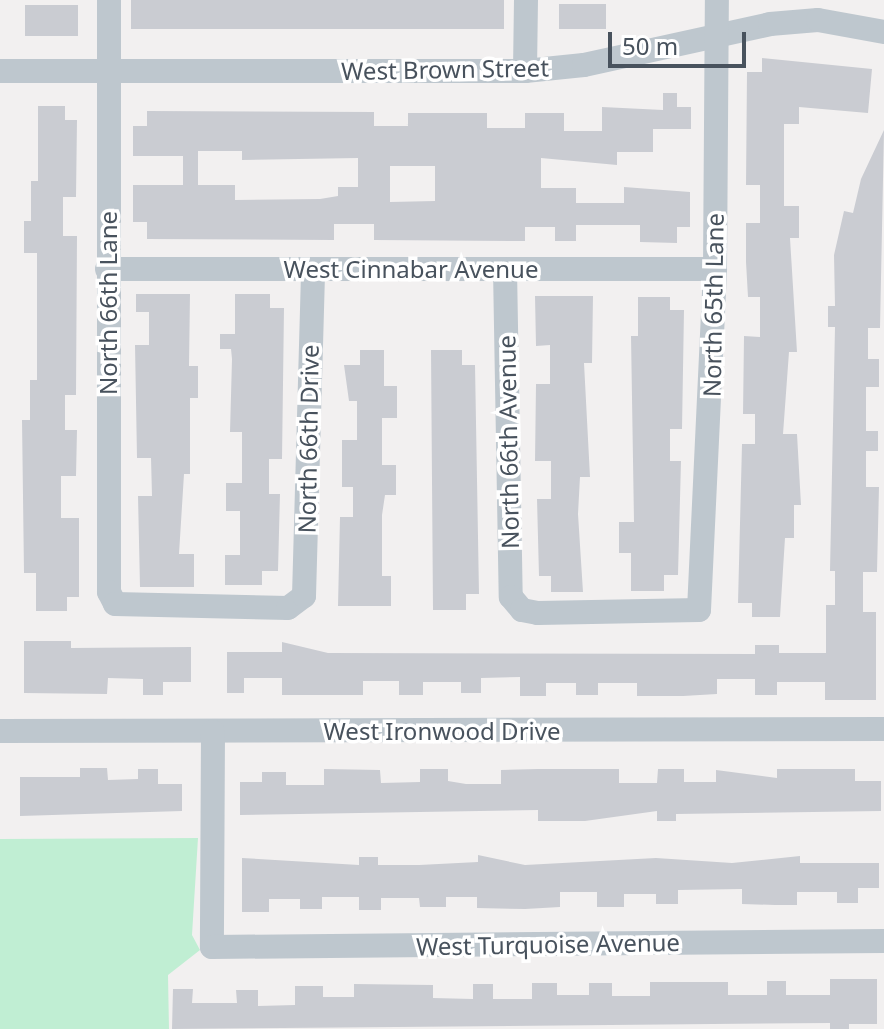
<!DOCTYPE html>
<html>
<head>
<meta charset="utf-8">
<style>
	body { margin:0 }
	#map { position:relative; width:884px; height:1029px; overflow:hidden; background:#f2f0f0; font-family:"Noto Sans",sans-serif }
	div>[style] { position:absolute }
	.green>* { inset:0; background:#c0eed3 }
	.building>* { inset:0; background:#caccd2 }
	.minor>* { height:24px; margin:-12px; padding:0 12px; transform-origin:12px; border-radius:12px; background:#bec7ce }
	span { translate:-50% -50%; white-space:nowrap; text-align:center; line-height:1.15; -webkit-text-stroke:7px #fff; paint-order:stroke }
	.street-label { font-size:24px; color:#48525d }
	.scale { position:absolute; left:608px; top:32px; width:138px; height:36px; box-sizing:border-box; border:4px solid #48525d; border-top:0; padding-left:10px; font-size:24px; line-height:28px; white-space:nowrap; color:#48525d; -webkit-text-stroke:6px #fff; paint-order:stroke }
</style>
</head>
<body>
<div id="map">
	<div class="green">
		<div style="clip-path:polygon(198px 838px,192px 935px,200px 950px,168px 975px,169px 1029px,0 1029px,0 839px)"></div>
	</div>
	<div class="building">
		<div style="clip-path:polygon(131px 0,504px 0,504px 29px,131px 29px)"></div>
		<div style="clip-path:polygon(559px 4px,606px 4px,606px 29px,559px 29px)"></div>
		<div style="clip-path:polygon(25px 5px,78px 5px,78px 36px,25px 36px)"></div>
		<div style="clip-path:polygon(762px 58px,872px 69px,868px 113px,799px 107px,799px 124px,784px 124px,784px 206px,799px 206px,799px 238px,790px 238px,797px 352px,789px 352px,783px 434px,797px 434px,801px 505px,794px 505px,794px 538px,785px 538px,780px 617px,752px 617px,752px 603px,738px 603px,742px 444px,755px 444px,755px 414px,743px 414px,744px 336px,760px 337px,760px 297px,748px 297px,746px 262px,746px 223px,760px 223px,760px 185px,746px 185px,747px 72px,762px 72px)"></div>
		<div style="clip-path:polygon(evenodd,663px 93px,677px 93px,677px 107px,691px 107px,691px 129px,653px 129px,653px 152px,617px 152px,617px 165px,541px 158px,541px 188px,576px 188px,576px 203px,624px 203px,624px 187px,690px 192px,690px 227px,677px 227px,677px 243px,640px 242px,640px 225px,576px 225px,576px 241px,555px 241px,555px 227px,525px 227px,525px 241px,374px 240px,374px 224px,334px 224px,334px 240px,147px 239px,147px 222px,133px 222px,133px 185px,183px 185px,183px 156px,133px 156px,133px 126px,147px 126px,147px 111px,374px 112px,374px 126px,408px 126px,408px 113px,487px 113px,487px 128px,525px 128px,525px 113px,564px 113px,564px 131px,602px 131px,602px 107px,663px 110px,663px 93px,198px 151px,242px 151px,242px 160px,358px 158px,358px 187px,338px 187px,338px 196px,320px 199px,235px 200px,235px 185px,198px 185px,198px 151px,663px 93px,390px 166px,435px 166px,435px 201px,390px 202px,390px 166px)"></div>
		<div style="clip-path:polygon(38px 106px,65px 106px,65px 120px,77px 120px,76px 197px,63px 197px,63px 236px,77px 236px,76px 395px,65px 395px,65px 430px,77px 430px,76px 476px,61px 476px,61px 518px,79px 518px,79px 597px,67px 597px,67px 611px,36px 611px,36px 573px,24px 573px,22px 420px,30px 420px,30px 380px,37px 380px,37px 253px,24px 253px,24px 221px,31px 221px,31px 181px,38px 181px)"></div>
		<div style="clip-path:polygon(884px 130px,880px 328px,868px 328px,868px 359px,879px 359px,879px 387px,866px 387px,866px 431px,878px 431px,878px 451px,866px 451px,866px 487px,879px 487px,877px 572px,863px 572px,863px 612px,876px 612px,876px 700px,825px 700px,825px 682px,777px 682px,777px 695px,755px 695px,755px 679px,717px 679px,717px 694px,683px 696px,637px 696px,637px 683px,598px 683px,598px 695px,576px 695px,576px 683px,546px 683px,546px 696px,520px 696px,520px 677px,481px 678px,481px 693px,461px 693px,461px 682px,423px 682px,423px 695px,399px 695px,399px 681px,363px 681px,363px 695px,282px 695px,282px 678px,244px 678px,244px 693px,227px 693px,227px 652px,282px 652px,282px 642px,328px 653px,755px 654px,755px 645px,779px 645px,779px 653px,826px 653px,826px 605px,835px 605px,835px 571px,830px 571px,835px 327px,828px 327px,828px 306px,835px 306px,834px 255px,844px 211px,853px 213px,861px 179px)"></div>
		<div style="clip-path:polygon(136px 294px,190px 294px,189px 366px,198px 366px,198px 398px,190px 398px,190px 474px,184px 474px,179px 554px,194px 554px,194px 587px,140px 587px,138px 496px,152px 496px,151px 458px,137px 458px,135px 345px,149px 345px,149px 312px,136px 312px)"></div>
		<div style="clip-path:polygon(235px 294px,270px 294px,270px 308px,284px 308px,282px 459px,269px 459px,269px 494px,280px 494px,278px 571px,262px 571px,262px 585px,225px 585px,225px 555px,240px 555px,240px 511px,226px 511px,226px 483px,242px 483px,242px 432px,230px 432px,232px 359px,231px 349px,220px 349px,220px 334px,235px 334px)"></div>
		<div style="clip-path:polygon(535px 296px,593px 296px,592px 363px,584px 363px,590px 477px,580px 477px,578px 514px,583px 592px,551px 592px,551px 576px,539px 576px,537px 499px,551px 499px,551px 461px,535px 461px,536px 384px,550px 384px,550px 345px,536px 346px)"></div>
		<div style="clip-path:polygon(638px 297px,670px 297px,670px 310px,684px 310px,682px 429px,670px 429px,670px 461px,681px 461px,678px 575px,664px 575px,664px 591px,631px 591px,631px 553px,619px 553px,619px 522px,634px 522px,631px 336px,638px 336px)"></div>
		<div style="clip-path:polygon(360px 350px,384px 350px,384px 386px,397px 386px,397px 418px,382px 418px,382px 465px,396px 465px,396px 495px,385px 495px,382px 515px,382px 576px,391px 576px,391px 606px,338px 606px,340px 517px,353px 517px,353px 487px,342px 487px,342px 440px,357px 440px,357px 401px,349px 401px,344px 365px,360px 365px)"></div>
		<div style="clip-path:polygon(431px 350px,462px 350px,462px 365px,475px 365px,479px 594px,466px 594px,466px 610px,433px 610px)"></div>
		<div style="clip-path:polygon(24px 641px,71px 641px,71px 648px,191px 647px,191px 682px,163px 682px,163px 695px,143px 695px,143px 679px,108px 678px,107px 694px,24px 693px)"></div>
		<div style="clip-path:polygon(80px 768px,107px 768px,108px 780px,138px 779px,138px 769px,158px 769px,158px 784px,182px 784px,182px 811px,20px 816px,20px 777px,80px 777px)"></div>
		<div style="clip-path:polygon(324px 769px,380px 770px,381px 783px,420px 782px,420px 769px,448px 769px,448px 781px,466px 784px,501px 784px,501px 770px,538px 769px,619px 769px,619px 783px,657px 783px,658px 769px,684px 769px,684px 782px,716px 782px,716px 770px,777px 778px,777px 769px,855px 769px,855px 781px,881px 781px,881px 811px,676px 814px,676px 821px,657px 821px,657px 811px,585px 821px,538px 821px,538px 810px,240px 815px,240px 782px,262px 782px,262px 772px,286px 772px,286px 785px,324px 785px)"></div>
		<div style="clip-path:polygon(478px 855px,525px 865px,656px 858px,732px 863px,800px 856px,800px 863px,879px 863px,879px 888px,858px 888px,858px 903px,837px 903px,837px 892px,797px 892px,797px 905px,775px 905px,742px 904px,742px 889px,678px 890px,678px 904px,656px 904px,656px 894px,624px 894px,624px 907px,597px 907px,597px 892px,560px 892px,560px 907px,525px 909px,477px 908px,477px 897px,446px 897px,446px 907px,420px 907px,419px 898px,381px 898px,381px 910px,359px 910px,359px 897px,322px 897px,322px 909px,300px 909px,300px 899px,269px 899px,269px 912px,242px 912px,242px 858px,359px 865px,359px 857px,378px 857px,378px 865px,419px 865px,478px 862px)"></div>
		<div style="clip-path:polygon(830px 979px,877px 979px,877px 1024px,849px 1024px,849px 1029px,830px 1029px,830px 1023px,172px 1029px,173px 989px,193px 989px,192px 1003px,237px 1003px,236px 990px,258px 990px,258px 1006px,295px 1005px,295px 986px,323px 986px,323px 997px,354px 997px,354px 984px,433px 985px,433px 998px,473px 999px,473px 984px,493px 984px,493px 999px,532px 999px,532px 983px,557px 983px,557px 995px,589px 995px,589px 983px,612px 983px,612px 996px,650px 996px,650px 982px,728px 982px,728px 995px,767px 995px,767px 981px,786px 981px,786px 995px,830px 995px)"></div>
	</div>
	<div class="minor">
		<div style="left:109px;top:0;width:592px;rotate:90deg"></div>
		<div style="left:109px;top:592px;width:13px;rotate:63deg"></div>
		<div style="left:115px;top:604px;width:173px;rotate:1.3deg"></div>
		<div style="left:288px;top:608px;width:20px;rotate:-37deg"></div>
		<div style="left:304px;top:596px;width:326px;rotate:-88.4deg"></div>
		<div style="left:0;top:71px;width:525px"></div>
		<div style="left:525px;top:71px;width:59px;rotate:-5.8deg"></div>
		<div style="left:584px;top:65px;width:190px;rotate:-12.4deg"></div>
		<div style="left:770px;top:24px;width:48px;rotate:-4.8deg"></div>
		<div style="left:818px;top:20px;width:67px;rotate:10.3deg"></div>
		<div style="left:525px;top:71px;width:71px;rotate:-89.2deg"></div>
		<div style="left:107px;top:269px;width:608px"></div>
		<div style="left:505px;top:269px;width:328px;rotate:89deg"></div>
		<div style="left:511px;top:597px;width:17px;rotate:50deg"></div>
		<div style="left:522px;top:610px;width:16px;rotate:11deg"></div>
		<div style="left:538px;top:613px;width:161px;rotate:-1.1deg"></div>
		<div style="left:699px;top:610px;width:341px;rotate:-87.3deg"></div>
		<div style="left:715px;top:269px;width:269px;rotate:-89.6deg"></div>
		<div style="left:0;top:731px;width:884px;rotate:-0.13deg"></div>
		<div style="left:213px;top:732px;width:215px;rotate:90.3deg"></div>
		<div style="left:212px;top:947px;width:672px;rotate:-0.51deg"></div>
	</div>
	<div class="street-label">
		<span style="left:445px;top:69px;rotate:-1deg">West Brown Street</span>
		<span style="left:411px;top:269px">West Cinnabar Avenue</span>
		<span style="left:108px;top:303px;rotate:-90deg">North 66th Lane</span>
		<span style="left:713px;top:305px;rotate:-89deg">North 65th Lane</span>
		<span style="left:308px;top:439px;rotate:-89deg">North 66th Drive</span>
		<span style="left:508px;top:442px;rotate:-91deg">North 66th Avenue</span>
		<span style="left:442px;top:731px">West Ironwood Drive</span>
		<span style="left:548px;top:944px;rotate:-1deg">West Turquoise Avenue</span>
	</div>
	<div class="scale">50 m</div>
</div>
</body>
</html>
